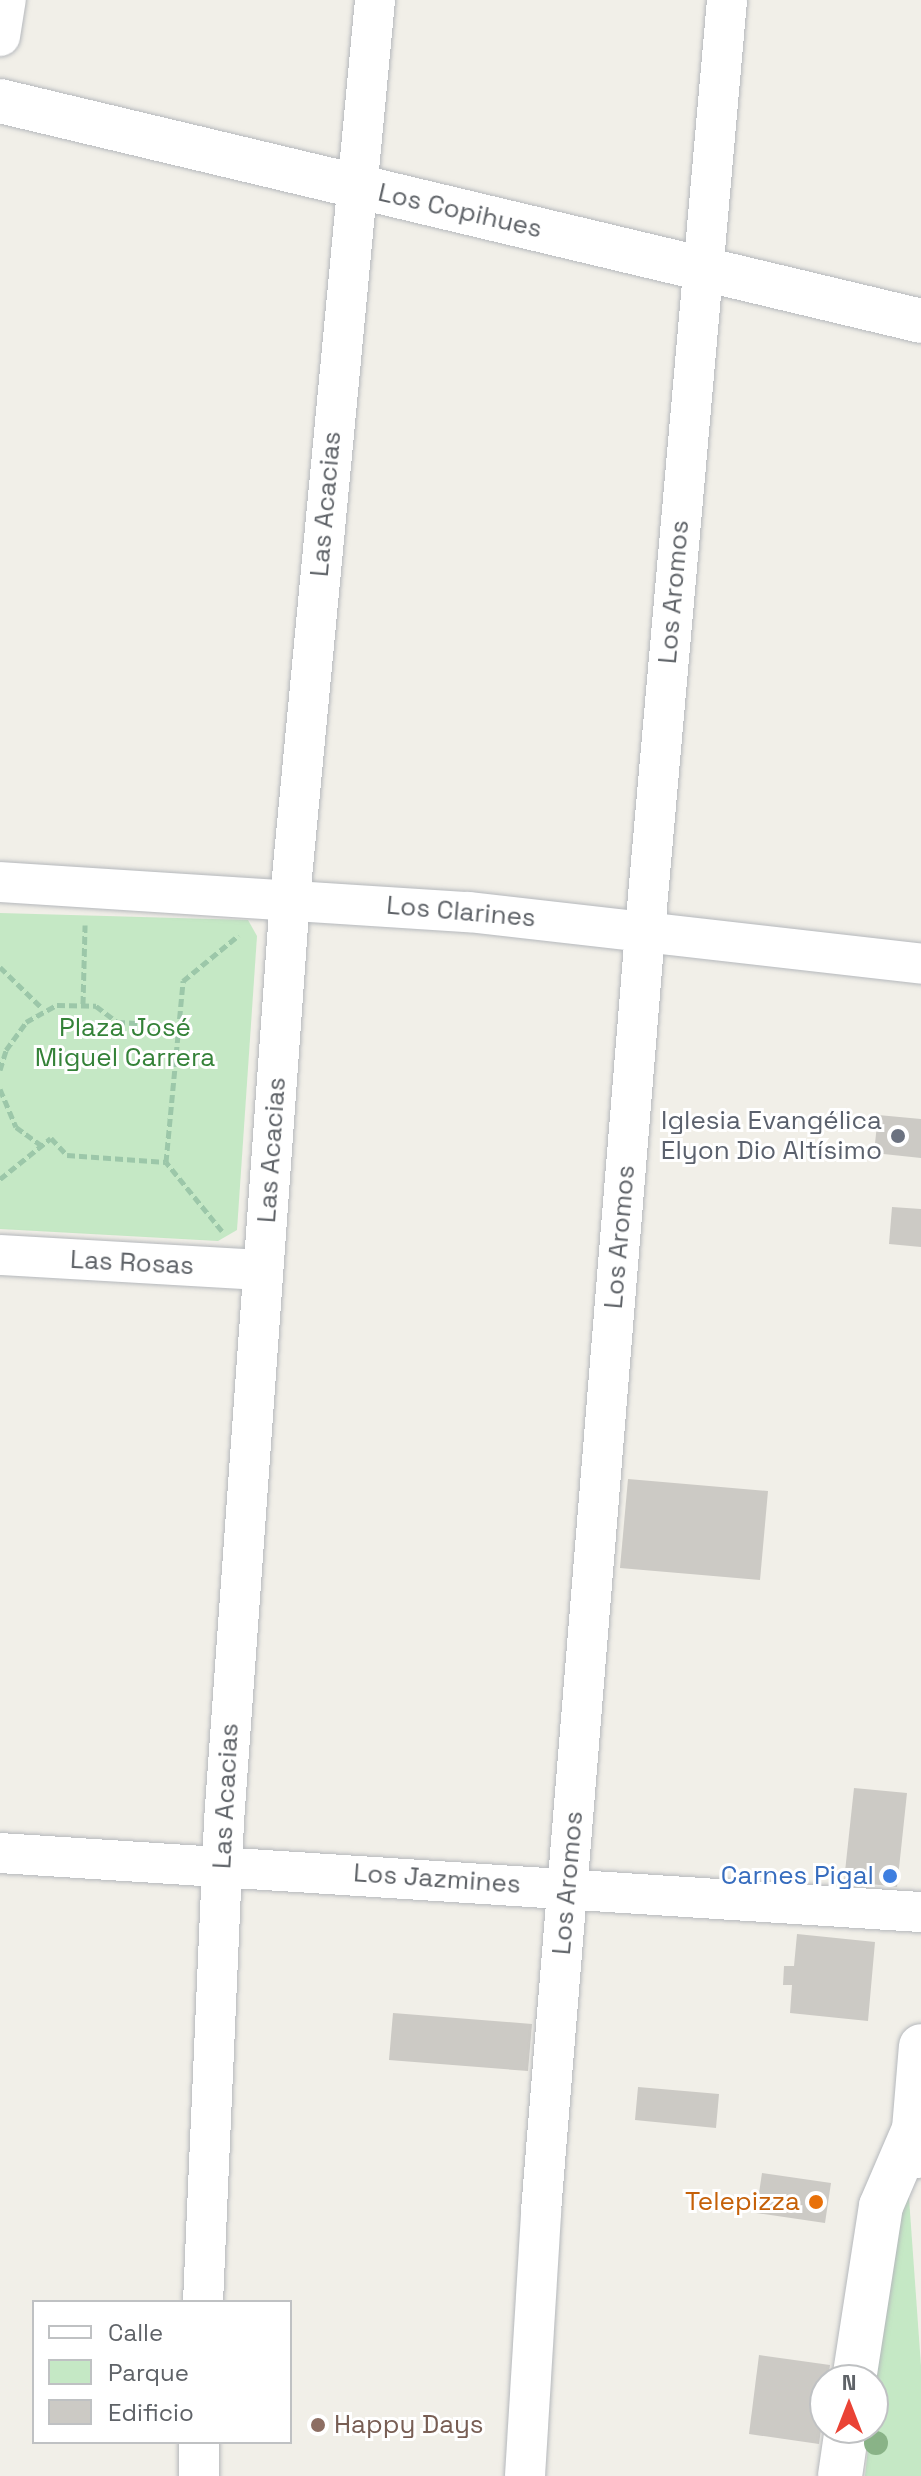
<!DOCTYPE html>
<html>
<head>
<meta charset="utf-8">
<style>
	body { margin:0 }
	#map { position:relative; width:921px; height:2476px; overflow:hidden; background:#f1efe8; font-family:"Space Grotesk",sans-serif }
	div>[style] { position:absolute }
	.green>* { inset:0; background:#c5e8c5 }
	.building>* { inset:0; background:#cccac5 }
	.path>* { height:5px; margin-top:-2.5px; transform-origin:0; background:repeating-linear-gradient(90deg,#9cc7a9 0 8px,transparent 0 12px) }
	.roads { filter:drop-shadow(0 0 2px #b5b8bc) drop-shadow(0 0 2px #b5b8bc) }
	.street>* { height:40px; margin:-20px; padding:0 20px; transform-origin:20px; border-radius:20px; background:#fff }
	.secondary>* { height:44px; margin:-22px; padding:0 22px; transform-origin:22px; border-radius:22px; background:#fff }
	.trees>* { width:24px; height:24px; margin:-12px; border-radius:50%; background:#89b387 }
	.dots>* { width:22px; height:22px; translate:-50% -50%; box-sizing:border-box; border:4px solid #fff; border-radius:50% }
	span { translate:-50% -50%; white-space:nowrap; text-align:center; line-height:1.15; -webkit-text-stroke:6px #fff; paint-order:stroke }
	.street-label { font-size:26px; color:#5f6368 }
	.park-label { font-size:26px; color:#348238 }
	.worship-label { font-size:26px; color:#5b616d }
	.right { translate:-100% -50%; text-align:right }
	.shop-label { font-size:26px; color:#366cbe }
	.food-label { font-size:26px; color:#c56008 }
	.education-label { font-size:26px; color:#785e54 }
	.left { translate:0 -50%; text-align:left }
	.legend { position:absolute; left:32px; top:2300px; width:260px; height:144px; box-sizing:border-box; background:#fff; border:2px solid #bfc1c3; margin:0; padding:10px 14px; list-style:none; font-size:24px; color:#5f6368 }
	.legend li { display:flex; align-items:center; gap:16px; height:40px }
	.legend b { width:40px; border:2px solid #bfc1c3 }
	.north { position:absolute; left:809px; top:2364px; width:80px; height:80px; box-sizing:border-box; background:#fff; border:2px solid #bfc1c3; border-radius:50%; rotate:0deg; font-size:22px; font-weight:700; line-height:32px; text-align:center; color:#5f6368 }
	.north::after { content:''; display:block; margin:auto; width:28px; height:36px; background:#ea4335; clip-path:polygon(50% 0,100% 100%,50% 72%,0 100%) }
</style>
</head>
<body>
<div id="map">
	<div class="green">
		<div style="clip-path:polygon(0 913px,248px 920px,257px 936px,237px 1230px,218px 1241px,0 1229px)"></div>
		<div style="clip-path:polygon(906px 2156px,921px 2366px,921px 2476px,865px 2476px,899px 2157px)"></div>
	</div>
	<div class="building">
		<div style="clip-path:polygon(878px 1115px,921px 1119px,921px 1158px,874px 1153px)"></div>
		<div style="clip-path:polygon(892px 1207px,921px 1209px,921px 1247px,889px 1244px)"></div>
		<div style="clip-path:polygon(628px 1479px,768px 1491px,760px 1580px,620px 1568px)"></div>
		<div style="clip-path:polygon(854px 1788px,907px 1793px,897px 1887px,844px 1881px)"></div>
		<div style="clip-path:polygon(797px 1934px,875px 1942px,868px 2021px,790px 2013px,792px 1985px,783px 1985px,784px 1966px,794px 1966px)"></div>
		<div style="clip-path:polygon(393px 2013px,532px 2024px,528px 2071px,389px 2060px)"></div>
		<div style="clip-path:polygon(638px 2087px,719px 2094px,716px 2128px,635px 2120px)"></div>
		<div style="clip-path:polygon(762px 2173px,831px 2183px,825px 2223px,756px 2213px)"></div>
		<div style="clip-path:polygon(759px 2355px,830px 2365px,819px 2444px,749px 2434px)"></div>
	</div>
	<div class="path">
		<div style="left:0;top:967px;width:60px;rotate:44.3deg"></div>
		<div style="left:83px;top:1004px;width:79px;rotate:-88.5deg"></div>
		<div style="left:0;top:1070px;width:21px;rotate:-73deg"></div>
		<div style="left:6px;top:1050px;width:34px;rotate:-54deg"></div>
		<div style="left:26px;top:1022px;width:35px;rotate:-29deg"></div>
		<div style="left:57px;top:1005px;width:39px;rotate:1deg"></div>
		<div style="left:96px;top:1006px;width:26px;rotate:37deg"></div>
		<div style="left:117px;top:1022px;width:62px;rotate:2.8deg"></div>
		<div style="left:0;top:1089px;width:41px;rotate:67.2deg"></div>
		<div style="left:16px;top:1127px;width:32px;rotate:36deg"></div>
		<div style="left:0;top:1179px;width:65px;rotate:-38.8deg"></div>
		<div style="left:51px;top:1138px;width:23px;rotate:47deg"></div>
		<div style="left:67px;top:1155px;width:99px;rotate:4deg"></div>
		<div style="left:222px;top:1231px;width:89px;rotate:-129.1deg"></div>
		<div style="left:166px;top:1162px;width:182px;rotate:-84.6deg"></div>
		<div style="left:183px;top:981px;width:72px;rotate:-39.4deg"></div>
	</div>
	<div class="roads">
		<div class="street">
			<div style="left:0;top:36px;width:36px;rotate:-81deg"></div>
			<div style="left:0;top:882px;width:469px;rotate:3.7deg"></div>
			<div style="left:468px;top:912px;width:456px;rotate:6.5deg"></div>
			<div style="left:0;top:1255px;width:263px;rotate:3.3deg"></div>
			<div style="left:0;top:1853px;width:923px;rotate:3.67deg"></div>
			<div style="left:203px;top:2302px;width:481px;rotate:-87.5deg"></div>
			<div style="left:224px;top:1821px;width:925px;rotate:-85.91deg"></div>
			<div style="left:290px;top:898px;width:902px;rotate:-84.59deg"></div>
			<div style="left:199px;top:2476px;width:34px;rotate:-90deg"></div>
			<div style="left:525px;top:2476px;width:265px;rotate:-86.5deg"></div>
			<div style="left:541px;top:2211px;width:1319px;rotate:-85.35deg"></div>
			<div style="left:648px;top:896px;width:899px;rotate:-84.96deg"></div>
		</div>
		<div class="secondary">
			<div style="left:0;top:101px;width:947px;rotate:13.43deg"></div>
			<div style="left:917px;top:2156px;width:27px;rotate:-96deg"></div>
			<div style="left:914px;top:2129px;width:83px;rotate:-85.2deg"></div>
			<div style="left:854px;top:2380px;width:176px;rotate:-81.2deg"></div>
			<div style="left:881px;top:2206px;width:84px;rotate:-66.8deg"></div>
			<div style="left:840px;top:2476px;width:49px;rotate:-81.7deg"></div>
		</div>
	</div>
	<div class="trees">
		<div style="left:876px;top:2443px"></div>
	</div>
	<div class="dots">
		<div style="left:898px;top:1136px;background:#6b7280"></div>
		<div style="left:890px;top:1876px;background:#3f7fe0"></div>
		<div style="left:816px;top:2202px;background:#e8710a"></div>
		<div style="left:318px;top:2425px;background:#8d6e63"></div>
	</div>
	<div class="street-label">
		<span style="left:460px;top:211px;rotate:13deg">Los Copihues</span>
		<span style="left:326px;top:504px;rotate:-85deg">Las Acacias</span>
		<span style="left:674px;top:592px;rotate:-85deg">Los Aromos</span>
		<span style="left:461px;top:912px;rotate:5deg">Los Clarines</span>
		<span style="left:272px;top:1150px;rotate:-86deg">Las Acacias</span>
		<span style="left:620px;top:1237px;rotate:-85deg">Los Aromos</span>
		<span style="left:132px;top:1263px;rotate:3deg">Las Rosas</span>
		<span style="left:226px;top:1796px;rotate:-87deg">Las Acacias</span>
		<span style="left:437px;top:1879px;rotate:4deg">Los Jazmines</span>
		<span style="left:568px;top:1883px;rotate:-85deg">Los Aromos</span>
	</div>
	<div class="park-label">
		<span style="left:125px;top:1043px">Plaza José<br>Miguel Carrera</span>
	</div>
	<div class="worship-label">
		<span class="right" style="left:882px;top:1136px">Iglesia Evangélica<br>Elyon Dio Altísimo</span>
	</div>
	<div class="shop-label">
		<span class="right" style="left:874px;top:1876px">Carnes Pigal</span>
	</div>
	<div class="food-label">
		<span class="right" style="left:800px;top:2202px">Telepizza</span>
	</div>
	<div class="education-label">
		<span class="left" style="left:334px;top:2425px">Happy Days</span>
	</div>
	<ul class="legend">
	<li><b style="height:10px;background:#fff"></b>Calle</li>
	<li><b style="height:22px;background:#c5e8c5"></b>Parque</li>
	<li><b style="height:22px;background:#cccac5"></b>Edificio</li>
	</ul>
	<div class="north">N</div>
</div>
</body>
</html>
